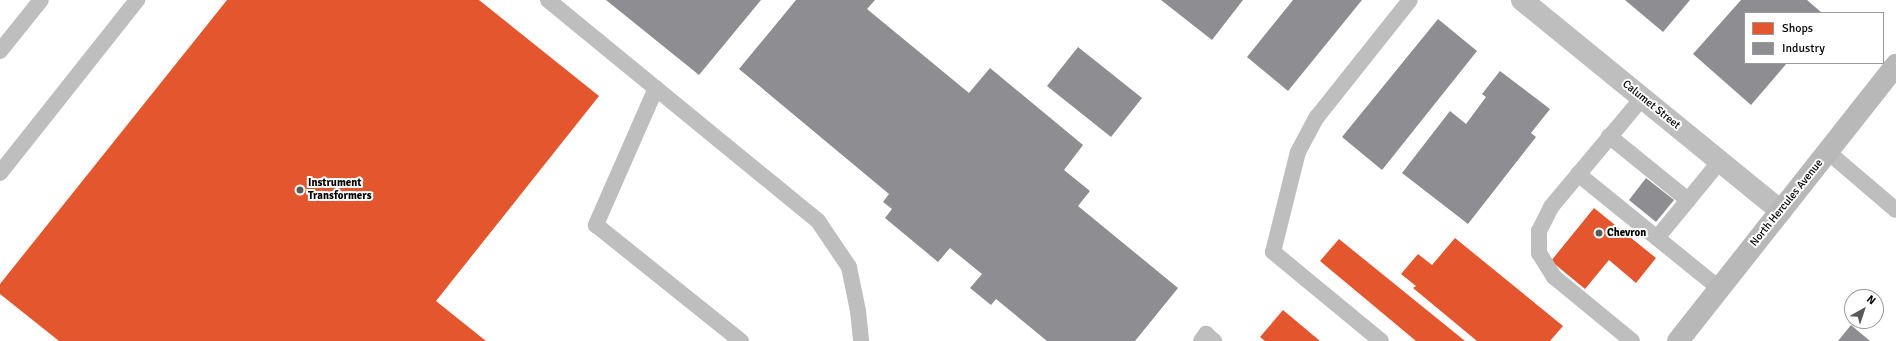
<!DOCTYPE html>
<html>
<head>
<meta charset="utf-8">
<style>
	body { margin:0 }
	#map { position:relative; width:1896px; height:341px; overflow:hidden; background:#fff; font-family:Signika,sans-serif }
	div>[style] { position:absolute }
	.shops>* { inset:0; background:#e4572e }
	.industry>* { inset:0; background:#8d8d92 }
	.lane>* { height:16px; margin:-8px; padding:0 8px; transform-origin:8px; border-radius:8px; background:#bebebe }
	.street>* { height:22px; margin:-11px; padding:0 11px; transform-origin:11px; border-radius:11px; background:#bebebe }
	.secondary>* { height:22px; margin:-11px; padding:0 11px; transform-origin:11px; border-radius:11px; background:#b8b8b8 }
	.dots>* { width:11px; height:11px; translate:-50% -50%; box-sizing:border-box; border:2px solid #fff; border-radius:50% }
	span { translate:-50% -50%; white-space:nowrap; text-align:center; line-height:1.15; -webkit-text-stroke:4px #fff; paint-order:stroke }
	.street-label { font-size:11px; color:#000 }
	.poi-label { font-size:11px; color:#000; font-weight:700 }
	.left { translate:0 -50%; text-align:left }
	.legend { position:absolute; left:1744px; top:12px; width:140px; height:52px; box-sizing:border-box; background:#fff; border:1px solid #999; margin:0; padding:5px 7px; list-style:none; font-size:12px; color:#000 }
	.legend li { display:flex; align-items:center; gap:8px; height:20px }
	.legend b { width:20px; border:1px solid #999 }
	.north { position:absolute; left:1844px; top:289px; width:40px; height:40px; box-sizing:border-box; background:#fff; border:1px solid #999; border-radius:50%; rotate:39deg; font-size:11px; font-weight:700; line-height:16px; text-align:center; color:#000 }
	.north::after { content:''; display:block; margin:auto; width:14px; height:18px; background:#595959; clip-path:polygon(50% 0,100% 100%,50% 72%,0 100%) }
</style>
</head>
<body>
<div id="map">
	<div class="shops">
		<div style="clip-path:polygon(227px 0,479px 0,599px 96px,436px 301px,486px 341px,59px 341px,0 294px,0 284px)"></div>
		<div style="clip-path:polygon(1594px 208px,1656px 258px,1636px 283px,1609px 260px,1585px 289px,1551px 261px)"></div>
		<div style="clip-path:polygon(1455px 238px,1563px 326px,1550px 341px,1477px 341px,1413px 288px,1416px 286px,1401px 274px,1418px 254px,1432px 265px)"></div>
		<div style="clip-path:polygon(1339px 239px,1465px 341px,1416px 341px,1320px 261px)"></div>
		<div style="clip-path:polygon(1283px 310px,1320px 341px,1265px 341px,1260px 337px)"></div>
	</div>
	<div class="industry">
		<div style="clip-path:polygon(606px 0,761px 0,699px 75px)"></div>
		<div style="clip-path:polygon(796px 0,875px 0,867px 9px,969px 93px,990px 68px,1083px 145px,1064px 170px,1090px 191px,1078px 206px,1178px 288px,1135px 341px,1047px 341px,996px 299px,991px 305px,970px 288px,982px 274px,950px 248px,938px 262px,885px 218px,892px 209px,883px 202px,889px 194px,739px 69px)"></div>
		<div style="clip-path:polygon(1161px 0,1243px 0,1212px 40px)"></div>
		<div style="clip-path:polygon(1293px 0,1362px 0,1288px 91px,1247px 57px)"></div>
		<div style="clip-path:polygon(1625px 0,1690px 0,1663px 32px)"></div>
		<div style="clip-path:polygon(1741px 0,1807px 0,1822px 13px,1745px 13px,1745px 63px,1787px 63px,1751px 105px,1693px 54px)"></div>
		<div style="clip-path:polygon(1438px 19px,1477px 51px,1382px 170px,1342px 137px)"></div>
		<div style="clip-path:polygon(1078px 47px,1142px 98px,1111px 137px,1047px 86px)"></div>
		<div style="clip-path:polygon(1500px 71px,1550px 109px,1531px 133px,1536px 137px,1468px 224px,1402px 173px,1450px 111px,1466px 124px,1486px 97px,1482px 94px)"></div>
		<div style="clip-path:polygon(1646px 178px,1674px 200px,1656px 222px,1629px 200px)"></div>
		<div style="clip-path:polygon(1851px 325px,1870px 341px,1838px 341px)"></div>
	</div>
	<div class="lane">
		<div style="left:548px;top:0;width:349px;rotate:39.3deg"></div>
		<div style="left:818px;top:221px;width:55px;rotate:56deg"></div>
		<div style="left:849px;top:267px;width:45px;rotate:78.4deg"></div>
		<div style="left:858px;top:311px;width:30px;rotate:84deg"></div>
		<div style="left:0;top:51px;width:65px;rotate:-51.2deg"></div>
		<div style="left:656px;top:88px;width:150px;rotate:113.7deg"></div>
		<div style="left:596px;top:225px;width:186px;rotate:38.7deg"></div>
		<div style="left:1609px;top:136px;width:102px;rotate:39deg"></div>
		<div style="left:1828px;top:152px;width:89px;rotate:40.5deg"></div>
		<div style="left:0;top:173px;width:221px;rotate:-51.6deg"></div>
		<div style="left:1578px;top:174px;width:181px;rotate:39deg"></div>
		<div style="left:1657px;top:238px;width:99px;rotate:-50.7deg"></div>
		<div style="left:1201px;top:341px;width:9px;rotate:-54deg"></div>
		<div style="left:1206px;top:334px;width:11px;rotate:41deg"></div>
		<div style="left:1381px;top:341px;width:140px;rotate:-140.5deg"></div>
		<div style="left:1273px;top:252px;width:103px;rotate:-76deg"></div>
		<div style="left:1298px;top:152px;width:40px;rotate:-62deg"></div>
		<div style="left:1317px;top:117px;width:149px;rotate:-51.5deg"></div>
		<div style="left:1632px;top:341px;width:101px;rotate:-140.6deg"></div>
		<div style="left:1554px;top:277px;width:28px;rotate:-122deg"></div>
		<div style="left:1539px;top:253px;width:22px;rotate:-90deg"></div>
		<div style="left:1539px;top:231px;width:27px;rotate:-63deg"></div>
		<div style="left:1551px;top:207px;width:142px;rotate:-50.1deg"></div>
	</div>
	<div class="street">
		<div style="left:1522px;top:0;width:334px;rotate:39.2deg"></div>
	</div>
	<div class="secondary">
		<div style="left:1678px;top:341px;width:352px;rotate:-51.7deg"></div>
	</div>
	<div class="dots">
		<div style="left:300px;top:190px;background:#595959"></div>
		<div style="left:1599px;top:233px;background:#595959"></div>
	</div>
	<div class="street-label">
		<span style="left:1651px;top:105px;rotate:39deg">Calumet Street</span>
		<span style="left:1787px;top:203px;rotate:-51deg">North Hercules Avenue</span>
	</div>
	<div class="poi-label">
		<span class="left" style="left:308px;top:190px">Instrument<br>Transformers</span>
		<span class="left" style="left:1607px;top:233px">Chevron</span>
	</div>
	<ul class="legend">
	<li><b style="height:11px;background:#e4572e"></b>Shops</li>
	<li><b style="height:11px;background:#8d8d92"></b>Industry</li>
	</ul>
	<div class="north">N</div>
</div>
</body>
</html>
